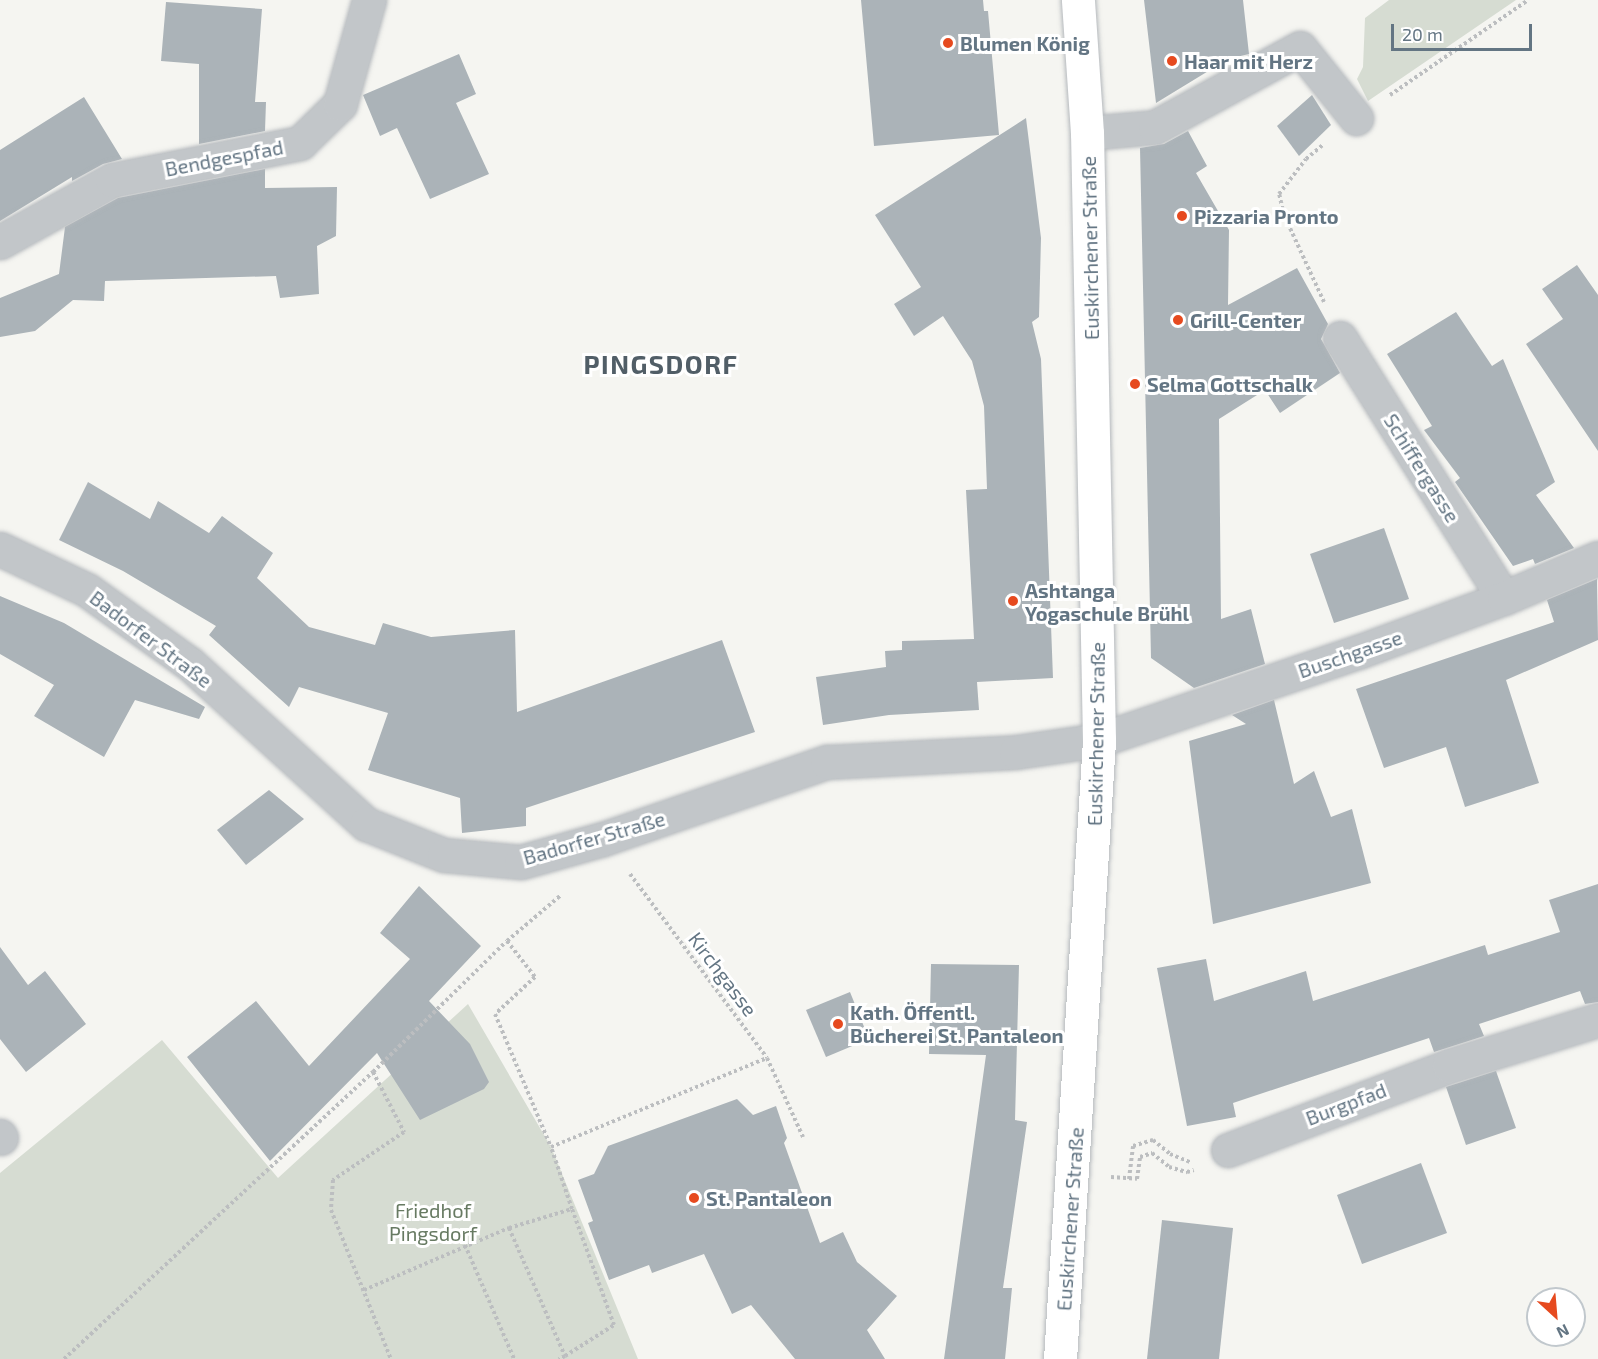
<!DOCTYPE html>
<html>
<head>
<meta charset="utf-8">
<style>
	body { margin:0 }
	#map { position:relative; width:1598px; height:1359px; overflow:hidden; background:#f5f5f1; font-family:"Exo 2",sans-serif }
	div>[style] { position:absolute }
	.green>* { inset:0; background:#d6dcd2 }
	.building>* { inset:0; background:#abb3b8 }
	.path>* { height:4px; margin-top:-2px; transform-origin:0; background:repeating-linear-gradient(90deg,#bcbec0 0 3px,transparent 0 6px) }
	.roads { filter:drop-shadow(0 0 2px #b5b9bd) drop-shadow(0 0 2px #b5b9bd) }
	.minor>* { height:33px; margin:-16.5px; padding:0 16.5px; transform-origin:16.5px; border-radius:16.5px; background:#c2c6c9 }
	.major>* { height:33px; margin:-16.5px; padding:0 16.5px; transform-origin:16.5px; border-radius:16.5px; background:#fff }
	.dots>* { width:16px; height:16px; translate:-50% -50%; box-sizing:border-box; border:3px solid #fff; border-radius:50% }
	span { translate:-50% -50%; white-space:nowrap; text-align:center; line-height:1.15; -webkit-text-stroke:6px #fff; paint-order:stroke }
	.poi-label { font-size:20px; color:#637583; font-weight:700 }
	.left { translate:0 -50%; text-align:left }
	.street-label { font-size:20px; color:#637583 }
	.park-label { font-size:20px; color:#677a62 }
	.district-label { font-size:26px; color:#515e67; font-weight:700; letter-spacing:1.5px }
	.north { position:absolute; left:1526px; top:1287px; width:60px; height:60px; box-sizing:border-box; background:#fff; border:2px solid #c1c8cd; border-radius:50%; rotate:154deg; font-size:16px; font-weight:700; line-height:24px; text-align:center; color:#637583 }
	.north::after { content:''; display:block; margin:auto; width:21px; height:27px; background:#e64a1f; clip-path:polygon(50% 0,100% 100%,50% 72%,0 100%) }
	.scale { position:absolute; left:1391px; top:24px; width:141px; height:27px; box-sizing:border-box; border:3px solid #637583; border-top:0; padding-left:8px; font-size:18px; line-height:21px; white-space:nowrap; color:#637583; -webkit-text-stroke:4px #fff; paint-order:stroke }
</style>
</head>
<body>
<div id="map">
	<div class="green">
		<div style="clip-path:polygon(1389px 0,1516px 0,1368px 101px,1357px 79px,1363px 67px,1365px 18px)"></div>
		<div style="clip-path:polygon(468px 1004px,551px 1147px,638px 1359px,0 1359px,0 1173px,162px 1040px,278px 1178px)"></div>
	</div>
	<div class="building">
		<div style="clip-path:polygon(861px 0,983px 0,984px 11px,988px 11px,999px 135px,874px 146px)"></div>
		<div style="clip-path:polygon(1144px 0,1243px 0,1249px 54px,1228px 59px,1156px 103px)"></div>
		<div style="clip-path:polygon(166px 2px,262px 9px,255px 102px,266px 102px,265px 131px,199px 144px,199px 64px,161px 61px)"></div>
		<div style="clip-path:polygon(459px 54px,476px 94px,456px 103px,489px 174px,430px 199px,397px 128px,380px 136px,363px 95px)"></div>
		<div style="clip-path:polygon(1312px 95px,1331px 125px,1299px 156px,1277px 126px)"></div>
		<div style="clip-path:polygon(84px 97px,122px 159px,103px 164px,72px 181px,72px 177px,0 221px,0 150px)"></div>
		<div style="clip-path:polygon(1026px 118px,1041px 238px,1039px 317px,1032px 322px,1041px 359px,1053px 678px,977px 682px,979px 710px,889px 715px,823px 725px,816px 677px,886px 667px,885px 651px,902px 650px,902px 641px,974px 639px,966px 490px,987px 489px,984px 406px,972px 361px,943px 316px,914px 336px,894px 304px,921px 287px,875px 215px)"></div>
		<div style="clip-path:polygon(1188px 131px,1207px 166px,1196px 173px,1229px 230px,1228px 305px,1297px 268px,1328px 324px,1321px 339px,1340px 373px,1280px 413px,1265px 390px,1219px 419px,1221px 619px,1251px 609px,1265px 664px,1194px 688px,1151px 658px,1140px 148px,1164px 144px)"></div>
		<div style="clip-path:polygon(265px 169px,265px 188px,337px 187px,336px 236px,317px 246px,319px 294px,280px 298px,276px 276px,105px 281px,104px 301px,73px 300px,35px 331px,0 337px,0 298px,59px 274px,65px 227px,118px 198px)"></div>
		<div style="clip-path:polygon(1577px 265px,1598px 295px,1598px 451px,1526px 344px,1563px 319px,1542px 289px)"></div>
		<div style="clip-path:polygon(1456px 312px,1492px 366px,1503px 359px,1555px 482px,1536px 495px,1574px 548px,1535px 564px,1533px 559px,1513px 566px,1455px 482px,1460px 478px,1424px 430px,1432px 426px,1387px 354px)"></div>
		<div style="clip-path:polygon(88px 482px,150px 519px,158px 501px,209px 533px,222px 516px,273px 553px,257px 578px,309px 627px,375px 645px,383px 623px,431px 637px,515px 630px,517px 712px,722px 640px,755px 732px,526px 808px,526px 826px,462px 833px,460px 798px,368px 770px,388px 713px,299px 687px,289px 707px,209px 635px,216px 626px,123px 571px,59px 540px)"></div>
		<div style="clip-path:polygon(1384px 528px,1409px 599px,1334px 623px,1310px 554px)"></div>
		<div style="clip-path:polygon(1597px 579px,1598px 640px,1506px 680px,1539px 783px,1465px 807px,1446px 747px,1384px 768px,1356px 689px,1554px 622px,1547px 600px)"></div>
		<div style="clip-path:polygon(0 596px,64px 623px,205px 707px,199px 719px,135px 700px,104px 757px,34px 716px,54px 685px,0 654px)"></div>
		<div style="clip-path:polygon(1274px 700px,1294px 784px,1314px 771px,1331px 817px,1352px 809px,1371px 883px,1213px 924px,1189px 741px,1246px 724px,1232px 715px)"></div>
		<div style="clip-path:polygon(269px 790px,304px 819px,246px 865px,217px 830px)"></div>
		<div style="clip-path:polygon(1598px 884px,1598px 1002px,1585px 1004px,1580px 991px,1479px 1024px,1484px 1036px,1434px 1052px,1429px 1038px,1233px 1103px,1236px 1117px,1187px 1126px,1157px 968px,1206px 959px,1214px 1001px,1306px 971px,1313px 1001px,1485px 945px,1488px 955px,1560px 932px,1549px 900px)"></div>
		<div style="clip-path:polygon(419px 886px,481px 946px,429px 1001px,470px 1044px,489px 1082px,484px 1089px,420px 1120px,377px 1053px,270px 1161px,187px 1057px,256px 1001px,309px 1066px,410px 959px,380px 933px)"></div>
		<div style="clip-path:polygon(0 947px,28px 985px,45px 971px,86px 1024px,26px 1072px,0 1039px)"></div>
		<div style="clip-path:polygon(931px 964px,1019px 965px,1015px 1120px,1027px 1122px,1003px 1288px,1012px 1288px,1005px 1359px,944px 1359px,986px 1055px,929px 1054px)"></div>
		<div style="clip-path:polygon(850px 992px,869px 1039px,826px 1057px,806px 1010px)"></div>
		<div style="clip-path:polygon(1496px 1071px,1516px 1128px,1466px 1145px,1446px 1087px)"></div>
		<div style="clip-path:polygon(737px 1099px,753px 1115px,776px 1106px,787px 1138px,784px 1143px,820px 1243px,843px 1232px,857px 1262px,897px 1296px,867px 1330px,885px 1359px,795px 1359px,751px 1305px,732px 1314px,704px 1254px,652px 1273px,649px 1265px,609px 1280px,588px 1223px,593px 1221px,578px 1180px,594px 1174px,608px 1146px)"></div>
		<div style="clip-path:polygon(1421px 1163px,1447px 1233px,1362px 1264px,1337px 1195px)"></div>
		<div style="clip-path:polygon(1162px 1220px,1233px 1228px,1219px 1359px,1147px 1359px)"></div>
	</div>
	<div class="path">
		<div style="left:1390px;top:95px;width:168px;rotate:-34.5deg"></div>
		<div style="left:1324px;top:302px;width:96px;rotate:-114.7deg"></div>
		<div style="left:1284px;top:215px;width:22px;rotate:-103deg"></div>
		<div style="left:1279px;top:194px;width:44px;rotate:-52.4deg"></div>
		<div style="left:1306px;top:159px;width:23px;rotate:-40deg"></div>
		<div style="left:630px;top:874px;width:229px;rotate:53.3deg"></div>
		<div style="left:767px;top:1058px;width:87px;rotate:65.5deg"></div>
		<div style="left:507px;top:941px;width:46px;rotate:52.1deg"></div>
		<div style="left:535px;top:977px;width:54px;rotate:137.2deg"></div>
		<div style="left:495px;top:1014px;width:144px;rotate:67.2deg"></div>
		<div style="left:373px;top:1072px;width:68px;rotate:62.7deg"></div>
		<div style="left:404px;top:1132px;width:86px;rotate:145.9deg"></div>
		<div style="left:333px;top:1180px;width:30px;rotate:94deg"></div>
		<div style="left:331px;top:1210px;width:161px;rotate:68.1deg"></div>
		<div style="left:1111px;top:1177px;width:26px;rotate:4deg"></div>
		<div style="left:1137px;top:1179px;width:22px;rotate:-82deg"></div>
		<div style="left:1140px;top:1157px;width:13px;rotate:-18deg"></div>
		<div style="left:1152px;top:1153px;width:22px;rotate:39deg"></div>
		<div style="left:1169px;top:1167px;width:19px;rotate:16deg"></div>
		<div style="left:1187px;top:1172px;width:7px;rotate:-16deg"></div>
		<div style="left:1129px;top:1179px;width:33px;rotate:-83deg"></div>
		<div style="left:1133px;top:1146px;width:21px;rotate:-17deg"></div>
		<div style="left:1153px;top:1140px;width:22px;rotate:39deg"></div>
		<div style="left:1170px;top:1154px;width:22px;rotate:22deg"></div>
		<div style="left:509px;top:1228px;width:66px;rotate:-16.8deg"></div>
		<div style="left:572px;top:1209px;width:65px;rotate:-108.7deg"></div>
		<div style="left:551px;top:1147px;width:234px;rotate:-22.4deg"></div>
		<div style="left:465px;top:1245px;width:124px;rotate:66.7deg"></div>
		<div style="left:364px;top:1290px;width:158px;rotate:-23.2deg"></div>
		<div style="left:509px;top:1228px;width:140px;rotate:66.4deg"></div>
		<div style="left:565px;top:1356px;width:7px;rotate:153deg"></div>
		<div style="left:565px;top:1356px;width:58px;rotate:-32.3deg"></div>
		<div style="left:614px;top:1325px;width:123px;rotate:-109.9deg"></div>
		<div style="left:64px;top:1359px;width:422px;rotate:-42.9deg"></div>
		<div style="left:373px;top:1072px;width:187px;rotate:-44.4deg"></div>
		<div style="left:507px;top:941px;width:71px;rotate:-40.4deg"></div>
	</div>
	<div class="roads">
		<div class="minor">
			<div style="left:1087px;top:133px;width:68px;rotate:-5deg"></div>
			<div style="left:1155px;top:127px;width:165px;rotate:-28.6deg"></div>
			<div style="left:1300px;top:48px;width:90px;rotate:51.3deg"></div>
			<div style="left:0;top:242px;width:128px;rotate:-29deg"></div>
			<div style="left:112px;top:180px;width:192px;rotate:-11.1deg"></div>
			<div style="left:300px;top:143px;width:56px;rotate:-44.3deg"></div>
			<div style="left:340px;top:104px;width:108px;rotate:-74.4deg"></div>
			<div style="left:1340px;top:338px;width:307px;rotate:57.8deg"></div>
			<div style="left:0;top:549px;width:96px;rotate:25.2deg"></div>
			<div style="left:87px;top:590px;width:127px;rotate:35.7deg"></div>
			<div style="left:190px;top:664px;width:238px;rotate:42.3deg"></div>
			<div style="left:366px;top:824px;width:84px;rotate:21.7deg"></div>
			<div style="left:444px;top:855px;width:77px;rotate:5.2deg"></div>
			<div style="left:521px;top:862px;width:85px;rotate:-15.7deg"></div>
			<div style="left:603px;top:839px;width:237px;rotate:-19deg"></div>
			<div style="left:827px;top:762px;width:189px;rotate:-3deg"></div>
			<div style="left:1016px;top:752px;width:84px;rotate:-8.2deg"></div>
			<div style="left:1099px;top:740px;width:274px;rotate:-18.8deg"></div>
			<div style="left:1358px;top:652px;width:156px;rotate:-20.3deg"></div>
			<div style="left:1504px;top:598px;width:102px;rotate:-23.1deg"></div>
			<div style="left:0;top:1136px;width:2px;rotate:63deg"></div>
			<div style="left:1228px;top:1150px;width:236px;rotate:-20.8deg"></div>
			<div style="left:1449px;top:1066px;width:156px;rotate:-17.2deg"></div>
		</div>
		<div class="major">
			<div style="left:1060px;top:1359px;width:620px;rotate:-86.39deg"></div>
			<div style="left:1099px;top:740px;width:607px;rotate:-91.13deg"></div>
			<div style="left:1087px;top:133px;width:133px;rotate:-93.9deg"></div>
		</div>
	</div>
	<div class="dots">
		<div style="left:948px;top:43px;background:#e64a1f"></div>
		<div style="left:1172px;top:61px;background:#e64a1f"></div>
		<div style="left:1182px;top:216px;background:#e64a1f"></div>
		<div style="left:1178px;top:320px;background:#e64a1f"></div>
		<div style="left:1135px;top:384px;background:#e64a1f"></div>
		<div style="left:1013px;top:601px;background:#e64a1f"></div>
		<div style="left:838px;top:1024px;background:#e64a1f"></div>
		<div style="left:694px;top:1198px;background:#e64a1f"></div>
	</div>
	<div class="poi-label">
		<span class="left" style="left:960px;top:43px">Blumen König</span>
		<span class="left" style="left:1184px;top:61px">Haar mit Herz</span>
		<span class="left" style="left:1194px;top:216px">Pizzaria Pronto</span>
		<span class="left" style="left:1190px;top:320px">Grill-Center</span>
		<span class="left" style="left:1147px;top:384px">Selma Gottschalk</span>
		<span class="left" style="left:1025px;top:602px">Ashtanga<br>Yogaschule Brühl</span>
		<span class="left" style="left:850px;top:1024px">Kath. Öffentl.<br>Bücherei St. Pantaleon</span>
		<span class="left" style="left:706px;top:1198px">St. Pantaleon</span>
	</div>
	<div class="street-label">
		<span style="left:224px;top:158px;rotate:-11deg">Bendgespfad</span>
		<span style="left:1090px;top:248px;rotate:-91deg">Euskirchener Straße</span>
		<span style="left:1422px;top:468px;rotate:58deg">Schiffergasse</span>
		<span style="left:151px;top:639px;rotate:37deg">Badorfer Straße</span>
		<span style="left:1350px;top:654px;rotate:-19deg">Buschgasse</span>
		<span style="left:1096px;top:734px;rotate:-89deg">Euskirchener Straße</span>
		<span style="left:594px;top:838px;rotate:-16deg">Badorfer Straße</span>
		<span style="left:723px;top:974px;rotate:53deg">Kirchgasse</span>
		<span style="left:1346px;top:1104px;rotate:-21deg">Burgpfad</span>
		<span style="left:1070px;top:1219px;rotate:-86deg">Euskirchener Straße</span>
	</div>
	<div class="park-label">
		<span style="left:433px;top:1222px">Friedhof<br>Pingsdorf</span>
	</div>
	<div class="district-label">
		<span style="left:661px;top:364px">PINGSDORF</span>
	</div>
	<div class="north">N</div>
	<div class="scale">20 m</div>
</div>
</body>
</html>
